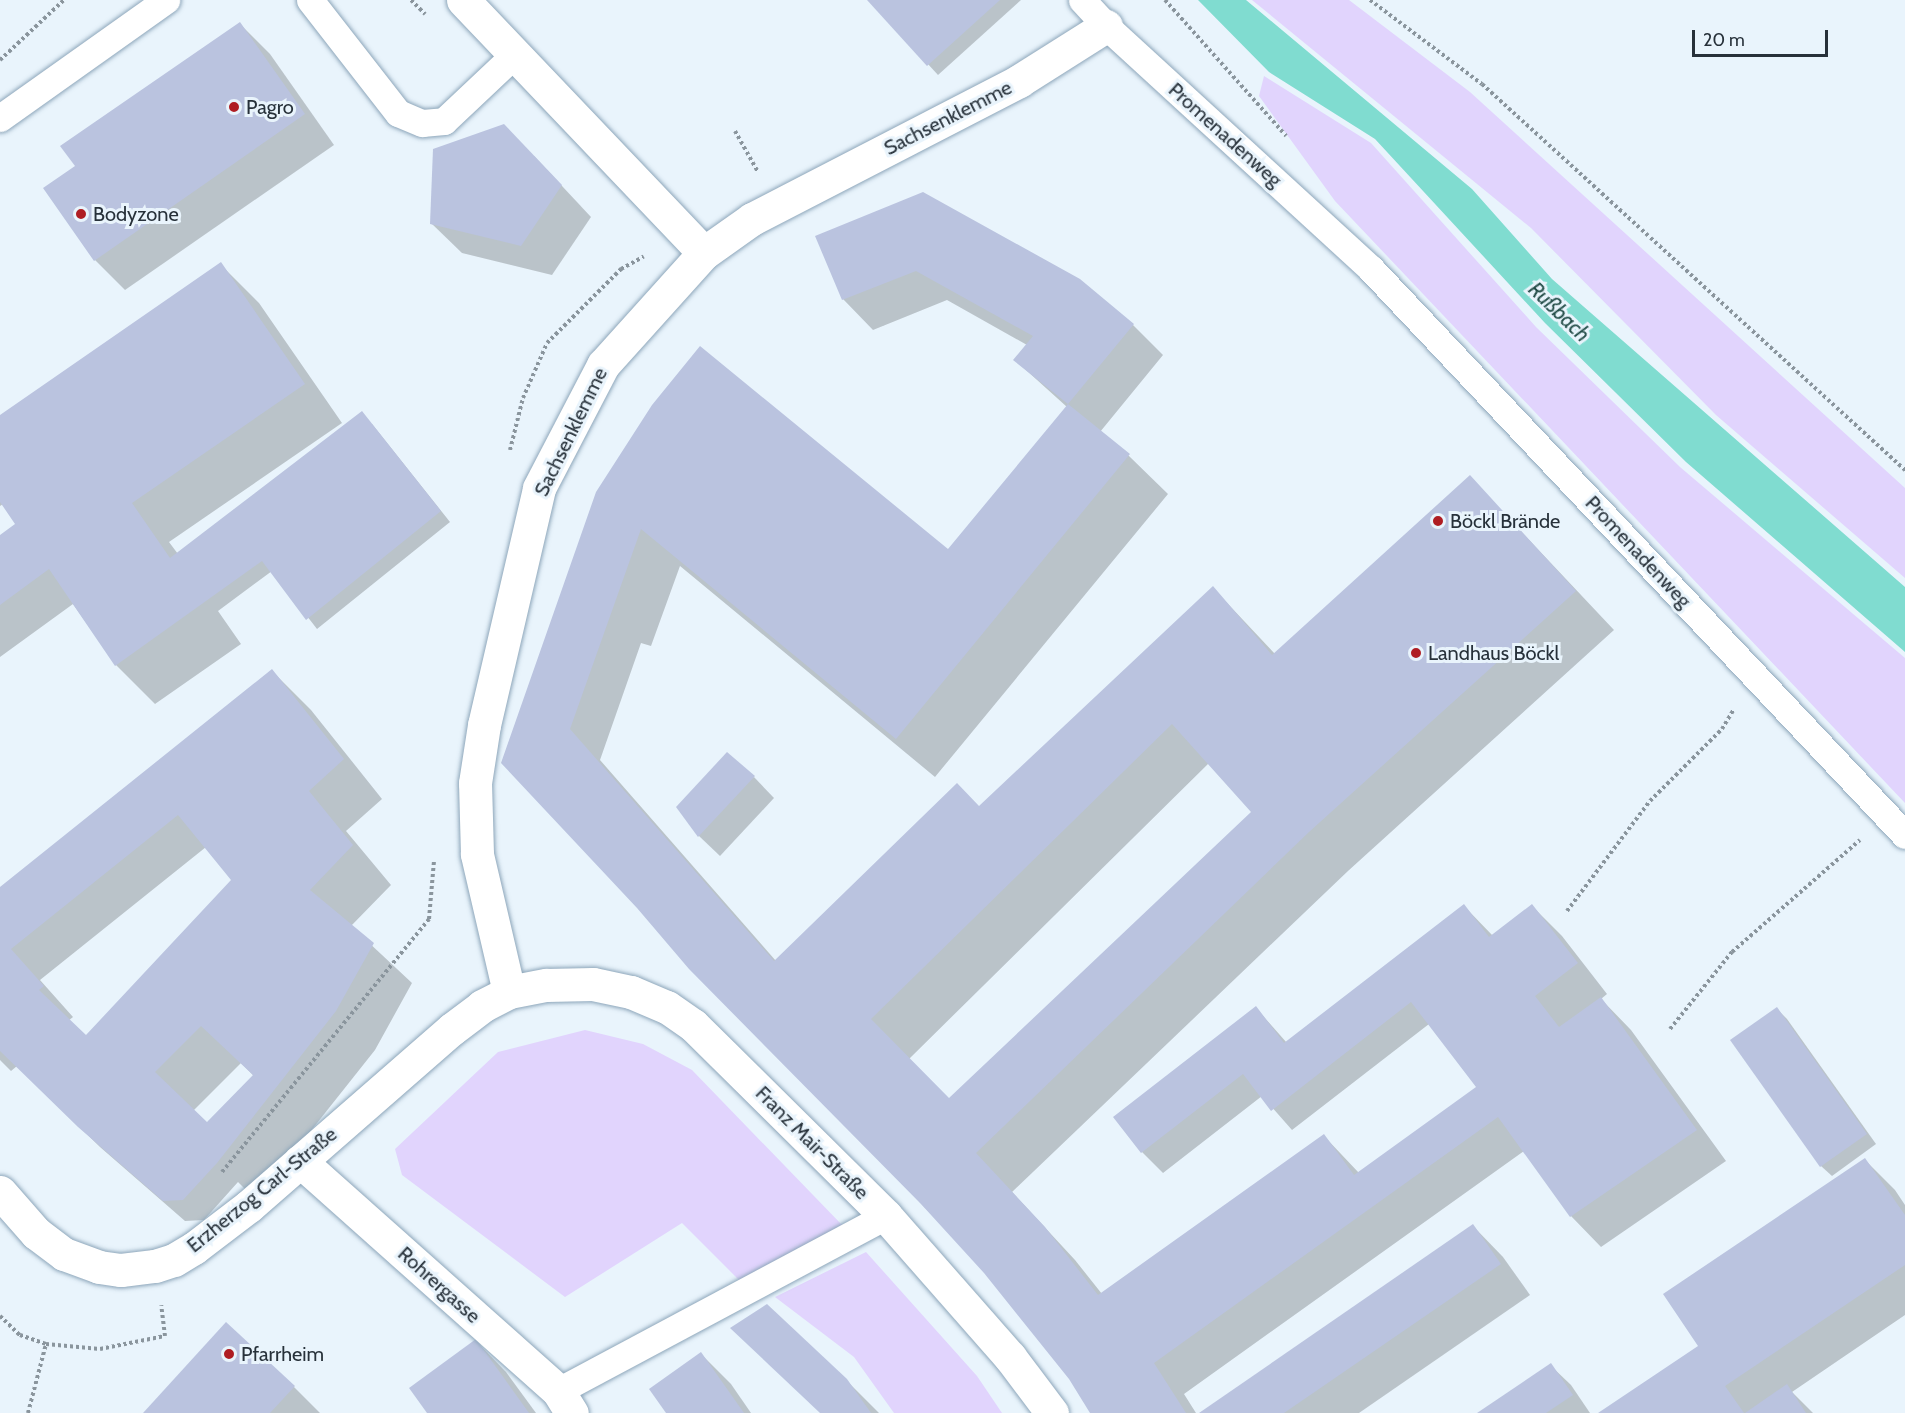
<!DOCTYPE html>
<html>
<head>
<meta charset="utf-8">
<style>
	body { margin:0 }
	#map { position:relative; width:1905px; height:1413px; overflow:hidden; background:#e9f4fc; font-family:Cabin,sans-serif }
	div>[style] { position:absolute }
	.green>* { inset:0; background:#e1d4fd }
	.water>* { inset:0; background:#80dcd0 }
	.shadow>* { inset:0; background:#0003 }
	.building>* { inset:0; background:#bac3df }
	.path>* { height:4px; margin-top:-2px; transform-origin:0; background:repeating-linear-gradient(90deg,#8a959d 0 3px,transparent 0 6px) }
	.roads { filter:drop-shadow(0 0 2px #8da6ba) drop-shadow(0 0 2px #8da6ba) }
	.service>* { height:27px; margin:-13.5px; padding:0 13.5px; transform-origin:13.5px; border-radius:13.5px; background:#fff }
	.minor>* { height:33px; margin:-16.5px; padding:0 16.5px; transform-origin:16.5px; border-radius:16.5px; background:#fff }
	.secondary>* { height:33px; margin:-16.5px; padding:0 16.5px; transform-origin:16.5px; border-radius:16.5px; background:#fff }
	.dots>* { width:16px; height:16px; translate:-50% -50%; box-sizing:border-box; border:3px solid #e9f4fc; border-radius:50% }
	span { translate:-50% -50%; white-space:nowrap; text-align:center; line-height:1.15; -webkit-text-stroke:6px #e9f4fc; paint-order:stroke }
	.poi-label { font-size:20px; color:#27313a }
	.left { translate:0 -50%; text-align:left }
	.street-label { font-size:20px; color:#27313a }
	.water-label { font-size:21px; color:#224c47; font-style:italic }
	.scale { position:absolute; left:1692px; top:30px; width:136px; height:27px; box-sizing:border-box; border:3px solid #27313a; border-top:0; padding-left:8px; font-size:18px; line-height:21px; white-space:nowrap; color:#27313a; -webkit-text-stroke:4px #e9f4fc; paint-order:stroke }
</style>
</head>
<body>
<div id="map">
	<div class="green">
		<div style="clip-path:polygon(1252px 0,1349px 0,1470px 92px,1905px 488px,1905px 578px,1716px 415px,1531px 228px)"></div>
		<div style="clip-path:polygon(1264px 76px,1371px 143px,1536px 327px,1680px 467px,1905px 658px,1905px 803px,1335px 201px,1259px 96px)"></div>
		<div style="clip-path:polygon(585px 1030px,643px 1044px,692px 1070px,843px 1226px,739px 1280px,682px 1223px,565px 1297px,402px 1175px,395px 1149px,498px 1052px)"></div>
		<div style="clip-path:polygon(866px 1252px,977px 1376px,1002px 1413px,894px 1413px,854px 1357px,775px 1297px)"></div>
	</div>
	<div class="water">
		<div style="clip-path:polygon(1198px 0,1246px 0,1472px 189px,1552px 279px,1905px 587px,1905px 652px,1686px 462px,1545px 323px,1375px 139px,1269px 72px)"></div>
	</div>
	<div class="shadow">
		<div style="clip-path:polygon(869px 0,1021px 0,938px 75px)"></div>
		<div style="clip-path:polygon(240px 24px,270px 54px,334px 145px,125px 290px,95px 260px,77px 167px)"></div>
		<div style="clip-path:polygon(534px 156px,591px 217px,552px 275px,462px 253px,431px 223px)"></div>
		<div style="clip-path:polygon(evenodd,817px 237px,1133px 325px,1163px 355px,1100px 432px,1129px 456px,1168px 494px,935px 777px,680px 566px,651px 646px,641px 643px,600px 760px,776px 961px,980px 808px,1213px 588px,1275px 654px,1470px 477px,1614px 630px,1348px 871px,1012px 1192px,1075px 1260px,1102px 1294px,1324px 1136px,1359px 1173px,1478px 1088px,1429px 1024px,1292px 1130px,1262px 1096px,1163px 1173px,1142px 1152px,1115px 1117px,1256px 1008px,1287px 1043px,1464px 906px,1493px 936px,1532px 906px,1562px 936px,1607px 994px,1601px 999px,1631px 1030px,1726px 1161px,1601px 1247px,1571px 1216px,1524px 1151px,1184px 1394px,1196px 1413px,1092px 1413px,1070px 1378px,986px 1272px,502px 762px,597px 493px,948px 551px,1067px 407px,1015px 360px,1027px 345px,947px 300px,873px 330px,843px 299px,817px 237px,1209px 763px,1253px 812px,949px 1100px,909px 1059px,1209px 763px)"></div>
		<div style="clip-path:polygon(220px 264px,259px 303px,342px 423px,169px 542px,178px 554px,372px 424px,450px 522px,317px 629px,272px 571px,218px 611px,241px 644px,155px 704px,116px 665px,73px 604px,0 657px,0 537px,22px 534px,3px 504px,0 506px,0 417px)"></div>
		<div style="clip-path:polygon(evenodd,272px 671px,311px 710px,382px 799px,346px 831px,391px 885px,351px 926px,412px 983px,375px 1050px,256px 1200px,238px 1182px,204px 1220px,185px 1221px,100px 1147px,17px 1066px,11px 1071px,0 1060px,0 889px,272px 671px,206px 847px,233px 880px,93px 1044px,68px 1021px,73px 1017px,40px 980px,206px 847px,272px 671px,241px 1063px,254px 1076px,207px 1124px,193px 1111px,241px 1063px)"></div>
		<div style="clip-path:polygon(754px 777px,774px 798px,720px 856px,699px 836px,678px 807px)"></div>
		<div style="clip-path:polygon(1777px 1009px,1787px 1019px,1876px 1144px,1832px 1176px,1821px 1166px)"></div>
		<div style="clip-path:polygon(1865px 1160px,1895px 1190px,1905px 1205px,1905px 1315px,1792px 1392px,1813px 1413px,1601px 1413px,1698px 1347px)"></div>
		<div style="clip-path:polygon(1473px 1226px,1503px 1257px,1530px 1295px,1359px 1413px,1202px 1413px)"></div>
		<div style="clip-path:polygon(226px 1325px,294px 1387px,320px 1413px,145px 1413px)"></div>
		<div style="clip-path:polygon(732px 1328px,846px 1380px,879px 1413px,821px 1413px)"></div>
		<div style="clip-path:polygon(476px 1341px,506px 1372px,536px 1413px,429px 1413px)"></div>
		<div style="clip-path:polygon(701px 1354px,731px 1384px,751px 1413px,668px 1413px)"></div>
		<div style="clip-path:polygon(1550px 1365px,1571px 1385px,1590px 1413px,1479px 1413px)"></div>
	</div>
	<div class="building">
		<div style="clip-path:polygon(867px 0,1000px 0,927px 66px)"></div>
		<div style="clip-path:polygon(240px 22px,305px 114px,94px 261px,43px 188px,75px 166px,60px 146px)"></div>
		<div style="clip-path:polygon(504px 124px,562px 185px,521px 246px,430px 224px,433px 149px)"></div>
		<div style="clip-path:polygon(923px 192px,1080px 279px,1134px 324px,1068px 404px,1013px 360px,1033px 336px,916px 271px,842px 300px,815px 236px)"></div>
		<div style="clip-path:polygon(221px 262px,305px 384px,132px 503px,170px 558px,362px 411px,441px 511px,306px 620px,262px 561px,115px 666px,49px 569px,0 605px,0 535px,15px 524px,0 502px,0 415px)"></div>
		<div style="clip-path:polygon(evenodd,700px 346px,948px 549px,1068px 404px,1130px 454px,896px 739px,641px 529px,570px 729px,774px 961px,957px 783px,979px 806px,1213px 586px,1272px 655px,1470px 475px,1576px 591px,1309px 832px,976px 1153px,1045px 1227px,1098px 1295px,1324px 1134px,1354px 1175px,1476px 1087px,1411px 1002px,1271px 1111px,1243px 1074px,1141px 1153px,1113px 1117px,1256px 1006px,1284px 1043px,1464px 904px,1489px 937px,1532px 904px,1578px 963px,1535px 996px,1559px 1027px,1601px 997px,1697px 1130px,1570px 1217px,1498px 1117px,1154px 1363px,1186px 1413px,1090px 1413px,1069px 1379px,984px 1273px,921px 1204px,689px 969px,637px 908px,501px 763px,596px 492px,652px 405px,700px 346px,1172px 724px,1251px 812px,949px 1098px,871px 1019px,1172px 724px)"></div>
		<div style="clip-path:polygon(evenodd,272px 669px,344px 759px,309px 791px,353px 845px,310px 890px,374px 943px,336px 1011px,217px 1163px,183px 1200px,163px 1201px,78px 1127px,0 1051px,0 887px,272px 669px,178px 815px,231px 880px,86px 1035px,39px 990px,44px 986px,11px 949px,178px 815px,272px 669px,201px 1026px,253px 1075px,207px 1122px,155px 1072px,201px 1026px)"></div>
		<div style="clip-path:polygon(727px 752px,755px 776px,698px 837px,676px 807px)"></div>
		<div style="clip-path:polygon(1777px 1007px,1867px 1134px,1820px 1167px,1730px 1040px)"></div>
		<div style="clip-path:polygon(1865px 1158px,1905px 1215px,1905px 1265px,1725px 1386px,1744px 1413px,1598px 1413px,1698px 1346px,1663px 1294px)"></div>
		<div style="clip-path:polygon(1473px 1224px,1501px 1264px,1284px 1413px,1199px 1413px)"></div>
		<div style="clip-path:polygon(767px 1304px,847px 1379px,871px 1413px,820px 1413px,730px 1328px)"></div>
		<div style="clip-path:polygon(226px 1322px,295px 1386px,270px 1413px,143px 1413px)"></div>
		<div style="clip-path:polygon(476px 1339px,529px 1413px,427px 1413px,409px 1388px)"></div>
		<div style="clip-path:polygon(701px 1352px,744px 1413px,666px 1413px,649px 1389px)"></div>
		<div style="clip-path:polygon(1551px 1363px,1573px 1395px,1546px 1413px,1477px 1413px)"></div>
		<div style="clip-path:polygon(1787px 1384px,1806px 1413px,1745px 1413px)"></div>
	</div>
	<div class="path">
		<div style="left:411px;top:0;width:20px;rotate:45deg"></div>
		<div style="left:1165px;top:0;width:182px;rotate:48.3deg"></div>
		<div style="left:1370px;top:0;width:140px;rotate:36.9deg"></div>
		<div style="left:1482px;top:84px;width:573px;rotate:42.38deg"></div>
		<div style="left:0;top:60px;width:88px;rotate:-43.2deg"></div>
		<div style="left:735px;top:131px;width:47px;rotate:60.7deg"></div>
		<div style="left:510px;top:450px;width:54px;rotate:-76deg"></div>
		<div style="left:523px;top:398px;width:60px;rotate:-66.4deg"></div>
		<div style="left:547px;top:343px;width:105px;rotate:-45deg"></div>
		<div style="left:621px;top:269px;width:26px;rotate:-29deg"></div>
		<div style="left:1567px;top:911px;width:138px;rotate:-53deg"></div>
		<div style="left:1650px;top:801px;width:102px;rotate:-45deg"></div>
		<div style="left:1722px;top:729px;width:23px;rotate:-59deg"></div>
		<div style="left:1670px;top:1029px;width:99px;rotate:-51.2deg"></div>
		<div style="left:1732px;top:952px;width:170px;rotate:-41.2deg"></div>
		<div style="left:222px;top:1172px;width:327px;rotate:-50.7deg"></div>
		<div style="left:429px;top:919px;width:58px;rotate:-85.1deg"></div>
		<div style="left:0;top:1316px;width:28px;rotate:44deg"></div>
		<div style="left:20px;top:1335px;width:28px;rotate:19deg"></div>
		<div style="left:46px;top:1344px;width:54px;rotate:5.3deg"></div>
		<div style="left:100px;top:1349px;width:66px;rotate:-11.3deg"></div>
		<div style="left:165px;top:1336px;width:31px;rotate:-97deg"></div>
		<div style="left:28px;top:1413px;width:71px;rotate:-75.4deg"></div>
	</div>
	<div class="roads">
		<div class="service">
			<div style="left:310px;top:0;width:143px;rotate:52.1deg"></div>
			<div style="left:398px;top:113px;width:26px;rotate:23deg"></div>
			<div style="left:422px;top:123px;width:22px;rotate:-5deg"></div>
			<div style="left:444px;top:121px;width:98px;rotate:-43.3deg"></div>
			<div style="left:1082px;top:0;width:35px;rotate:47deg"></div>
			<div style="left:1106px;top:26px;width:360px;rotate:42.5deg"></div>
			<div style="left:1371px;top:269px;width:778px;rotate:46.67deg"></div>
			<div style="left:0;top:118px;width:204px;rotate:-35.4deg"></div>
			<div style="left:558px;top:1391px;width:372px;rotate:-28.1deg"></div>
		</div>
		<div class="minor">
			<div style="left:463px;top:0;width:349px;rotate:46.4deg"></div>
			<div style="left:509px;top:992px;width:142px;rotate:-103.1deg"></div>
			<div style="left:477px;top:854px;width:71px;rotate:-91.6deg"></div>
			<div style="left:475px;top:783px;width:59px;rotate:-81.2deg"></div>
			<div style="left:484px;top:725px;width:243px;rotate:-76.9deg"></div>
			<div style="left:539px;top:488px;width:139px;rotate:-62.5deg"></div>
			<div style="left:603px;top:365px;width:151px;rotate:-48deg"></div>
			<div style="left:704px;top:253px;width:59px;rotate:-35.3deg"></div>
			<div style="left:752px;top:219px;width:301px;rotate:-27.3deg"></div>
			<div style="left:1019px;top:81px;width:103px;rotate:-32.3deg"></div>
			<div style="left:300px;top:1161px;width:346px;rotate:41.7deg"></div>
			<div style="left:558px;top:1391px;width:26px;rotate:58deg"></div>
		</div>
		<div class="secondary">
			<div style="left:0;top:1192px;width:55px;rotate:48.7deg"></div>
			<div style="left:36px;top:1233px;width:35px;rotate:37deg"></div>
			<div style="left:64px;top:1254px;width:37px;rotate:20deg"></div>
			<div style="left:99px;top:1267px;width:22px;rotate:8deg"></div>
			<div style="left:121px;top:1270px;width:34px;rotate:-7deg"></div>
			<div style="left:155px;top:1266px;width:20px;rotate:-18deg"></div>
			<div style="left:174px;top:1260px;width:23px;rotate:-31deg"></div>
			<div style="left:194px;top:1248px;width:69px;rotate:-37.4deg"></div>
			<div style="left:249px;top:1206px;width:269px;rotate:-41.1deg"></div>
			<div style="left:452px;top:1029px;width:38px;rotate:-37deg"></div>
			<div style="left:482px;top:1006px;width:30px;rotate:-27deg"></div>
			<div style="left:509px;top:992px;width:38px;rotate:-11deg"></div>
			<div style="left:546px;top:985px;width:47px;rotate:-1.2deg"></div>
			<div style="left:593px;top:984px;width:39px;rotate:12deg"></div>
			<div style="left:631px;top:992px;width:39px;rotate:23deg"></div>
			<div style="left:667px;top:1007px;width:32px;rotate:35deg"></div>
			<div style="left:693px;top:1025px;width:272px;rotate:44.7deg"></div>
			<div style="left:886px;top:1216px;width:188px;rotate:48.7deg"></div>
			<div style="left:1010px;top:1357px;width:70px;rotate:53.1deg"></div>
		</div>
	</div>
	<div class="dots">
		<div style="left:234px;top:107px;background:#af1d23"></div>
		<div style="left:81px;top:214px;background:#af1d23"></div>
		<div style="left:1438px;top:521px;background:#af1d23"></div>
		<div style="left:1416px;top:653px;background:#af1d23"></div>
		<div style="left:229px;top:1354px;background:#af1d23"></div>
	</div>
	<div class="poi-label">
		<span class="left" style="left:246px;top:107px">Pagro</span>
		<span class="left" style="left:93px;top:214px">Bodyzone</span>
		<span class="left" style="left:1450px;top:521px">Böckl Brände</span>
		<span class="left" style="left:1428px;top:653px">Landhaus Böckl</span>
		<span class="left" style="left:241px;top:1354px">Pfarrheim</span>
	</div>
	<div class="street-label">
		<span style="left:948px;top:118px;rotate:-27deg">Sachsenklemme</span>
		<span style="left:1225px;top:135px;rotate:42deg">Promenadenweg</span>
		<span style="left:571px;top:432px;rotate:-64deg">Sachsenklemme</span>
		<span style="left:1638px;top:552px;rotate:47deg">Promenadenweg</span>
		<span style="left:812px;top:1143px;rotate:45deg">Franz Mair-Straße</span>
		<span style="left:262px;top:1190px;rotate:-39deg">Erzherzog Carl-Straße</span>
		<span style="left:439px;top:1285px;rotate:42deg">Rohrergasse</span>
	</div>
	<div class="water-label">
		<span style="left:1559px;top:312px;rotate:44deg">Rußbach</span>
	</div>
	<div class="scale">20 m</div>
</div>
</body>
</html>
